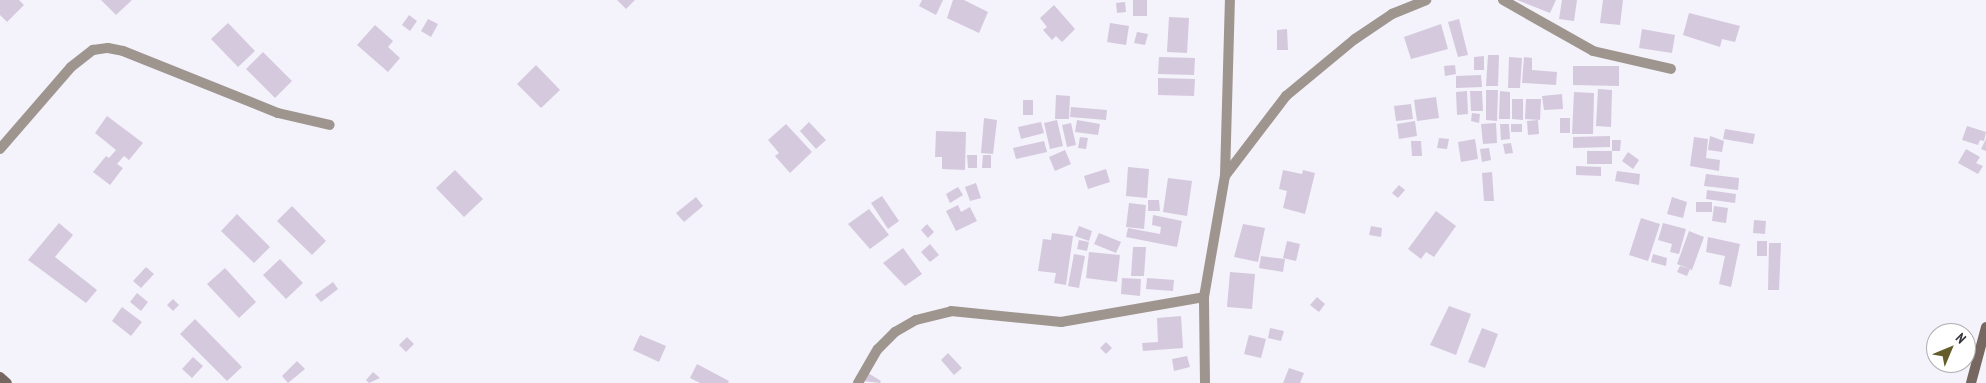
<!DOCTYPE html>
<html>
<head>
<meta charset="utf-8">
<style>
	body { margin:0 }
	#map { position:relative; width:1986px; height:383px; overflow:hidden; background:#f4f2fb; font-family:"PT Sans Narrow",sans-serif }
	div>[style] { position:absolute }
	.building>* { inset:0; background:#d5c9de }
	.street>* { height:10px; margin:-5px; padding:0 5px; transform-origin:5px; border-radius:5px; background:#9f958f }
	.secondary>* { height:10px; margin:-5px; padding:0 5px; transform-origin:5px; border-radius:5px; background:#766860 }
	span { translate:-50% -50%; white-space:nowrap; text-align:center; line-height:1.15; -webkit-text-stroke:5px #fff; paint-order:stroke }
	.north { position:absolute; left:1926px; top:323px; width:50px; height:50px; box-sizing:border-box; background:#fff; border:1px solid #aeadb1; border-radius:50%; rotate:45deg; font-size:14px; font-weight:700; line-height:20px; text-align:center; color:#35333c }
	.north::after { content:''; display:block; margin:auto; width:18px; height:22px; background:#645d2a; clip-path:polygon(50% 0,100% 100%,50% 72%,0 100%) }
</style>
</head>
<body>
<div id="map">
	<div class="building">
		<div style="clip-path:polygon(0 0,19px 0,24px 5px,7px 22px,0 15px)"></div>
		<div style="clip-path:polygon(101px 0,132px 0,116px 15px)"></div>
		<div style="clip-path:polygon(617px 0,635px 0,626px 9px)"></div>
		<div style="clip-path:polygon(922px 0,943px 0,936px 15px,919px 6px)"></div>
		<div style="clip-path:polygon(953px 0,964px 0,988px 12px,979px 33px,947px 18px)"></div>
		<div style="clip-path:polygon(1133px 0,1147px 0,1147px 16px,1133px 16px)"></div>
		<div style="clip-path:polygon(1517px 0,1556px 0,1550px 13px)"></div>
		<div style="clip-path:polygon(1562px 0,1577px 0,1574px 21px,1559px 19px)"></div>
		<div style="clip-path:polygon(1603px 0,1623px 0,1620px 25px,1600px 23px)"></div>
		<div style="clip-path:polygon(1125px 2px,1126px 12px,1117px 13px,1116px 3px)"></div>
		<div style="clip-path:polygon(1054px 5px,1075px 29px,1062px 42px,1056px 36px,1052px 40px,1043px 30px,1047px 27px,1040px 18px)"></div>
		<div style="clip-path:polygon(1689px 13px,1740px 26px,1735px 42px,1722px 39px,1720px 47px,1683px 35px)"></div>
		<div style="clip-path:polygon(409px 15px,417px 21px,410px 31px,402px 25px)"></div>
		<div style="clip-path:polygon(1169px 17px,1189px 18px,1187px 53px,1167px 52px)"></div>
		<div style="clip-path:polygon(428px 19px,438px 24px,431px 37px,421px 31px)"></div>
		<div style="clip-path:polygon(1459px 19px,1468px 55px,1458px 57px,1448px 22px)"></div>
		<div style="clip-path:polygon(228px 23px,255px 51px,238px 67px,211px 39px)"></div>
		<div style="clip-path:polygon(1110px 23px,1129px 26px,1126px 45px,1107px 42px)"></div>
		<div style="clip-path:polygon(1441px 24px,1448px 49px,1411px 59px,1404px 37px)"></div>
		<div style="clip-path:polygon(375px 25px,393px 41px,388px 47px,400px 58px,388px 72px,357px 45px)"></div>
		<div style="clip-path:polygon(1287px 29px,1288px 50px,1277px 50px,1277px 30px)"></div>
		<div style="clip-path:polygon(1642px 29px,1675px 35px,1672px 53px,1639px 48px)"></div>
		<div style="clip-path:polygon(1137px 32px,1148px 34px,1145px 45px,1134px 43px)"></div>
		<div style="clip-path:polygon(263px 52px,292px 81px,275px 98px,246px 69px)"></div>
		<div style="clip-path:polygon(1488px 55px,1499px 55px,1498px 86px,1486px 86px)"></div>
		<div style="clip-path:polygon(1484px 56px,1484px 70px,1474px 70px,1474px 57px)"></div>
		<div style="clip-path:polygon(1159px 57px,1195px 58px,1194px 75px,1158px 74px)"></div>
		<div style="clip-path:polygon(1509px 57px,1522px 58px,1520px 88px,1508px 88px)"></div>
		<div style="clip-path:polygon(1524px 57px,1532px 58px,1532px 70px,1557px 72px,1556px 85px,1522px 83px)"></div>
		<div style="clip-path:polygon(536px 65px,560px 90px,541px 108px,517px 84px)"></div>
		<div style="clip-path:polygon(1455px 65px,1456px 74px,1445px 76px,1444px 66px)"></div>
		<div style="clip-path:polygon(1573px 66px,1619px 66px,1619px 86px,1573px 85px)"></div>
		<div style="clip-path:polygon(1481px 75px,1482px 87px,1456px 88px,1456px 76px)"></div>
		<div style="clip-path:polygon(1158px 78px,1195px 79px,1194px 96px,1158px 95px)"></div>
		<div style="clip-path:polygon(1598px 89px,1612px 90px,1611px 127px,1596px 126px)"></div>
		<div style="clip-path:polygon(1486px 90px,1498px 90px,1497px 121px,1486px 120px)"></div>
		<div style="clip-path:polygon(1467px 91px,1468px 114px,1457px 115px,1456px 92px)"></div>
		<div style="clip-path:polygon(1470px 91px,1482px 91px,1483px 111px,1471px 111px)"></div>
		<div style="clip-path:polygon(1500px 91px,1510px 92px,1510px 119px,1499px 119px)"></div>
		<div style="clip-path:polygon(1574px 92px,1594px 93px,1593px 134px,1572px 134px)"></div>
		<div style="clip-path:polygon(1562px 94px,1563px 109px,1544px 110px,1542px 96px)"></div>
		<div style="clip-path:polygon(1056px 95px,1070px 96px,1069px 119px,1055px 119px)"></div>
		<div style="clip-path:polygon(1436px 97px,1439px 118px,1417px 121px,1414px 100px)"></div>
		<div style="clip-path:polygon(1512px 99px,1523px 99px,1523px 120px,1512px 119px)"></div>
		<div style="clip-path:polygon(1526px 99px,1541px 99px,1540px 120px,1525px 119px)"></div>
		<div style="clip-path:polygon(1023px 100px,1033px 100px,1033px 115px,1023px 115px)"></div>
		<div style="clip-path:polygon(1411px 104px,1413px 119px,1396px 121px,1394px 106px)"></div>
		<div style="clip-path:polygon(1071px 107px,1107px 110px,1106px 120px,1070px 117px)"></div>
		<div style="clip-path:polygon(1472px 113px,1480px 114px,1479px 123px,1471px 121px)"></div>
		<div style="clip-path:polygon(107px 116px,143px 143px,129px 160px,124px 156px,117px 164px,123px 168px,110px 185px,93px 172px,106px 156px,109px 158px,116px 150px,95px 133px)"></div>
		<div style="clip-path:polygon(984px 118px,997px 120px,993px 154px,981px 153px)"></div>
		<div style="clip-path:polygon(1560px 118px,1570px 118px,1570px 133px,1560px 133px)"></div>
		<div style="clip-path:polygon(1057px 120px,1063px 146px,1050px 149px,1044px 123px)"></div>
		<div style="clip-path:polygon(1077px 120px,1100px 124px,1098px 135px,1075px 132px)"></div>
		<div style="clip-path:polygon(1538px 120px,1539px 134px,1528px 135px,1527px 121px)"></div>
		<div style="clip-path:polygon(1415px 121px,1417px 136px,1399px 139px,1397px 124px)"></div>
		<div style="clip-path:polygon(809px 122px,826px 140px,816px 149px,800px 131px)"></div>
		<div style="clip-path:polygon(1041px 122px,1044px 133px,1021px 139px,1018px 127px)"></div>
		<div style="clip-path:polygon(1071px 123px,1076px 145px,1067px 147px,1062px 125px)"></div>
		<div style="clip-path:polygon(1496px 123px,1497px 143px,1483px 144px,1481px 124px)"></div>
		<div style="clip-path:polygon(786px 124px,812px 152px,790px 173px,775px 156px,779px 153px,768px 140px)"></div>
		<div style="clip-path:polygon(1500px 124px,1509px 124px,1510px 139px,1501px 140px)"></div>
		<div style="clip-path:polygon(1511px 124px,1522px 124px,1522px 132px,1511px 132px)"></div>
		<div style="clip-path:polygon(1967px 126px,1986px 132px,1984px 141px,1980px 140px,1978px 145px,1962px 140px)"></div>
		<div style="clip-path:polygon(1725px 129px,1755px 134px,1753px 144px,1723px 139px)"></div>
		<div style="clip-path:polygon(936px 131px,966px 132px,965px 170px,942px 169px,942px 157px,935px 157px)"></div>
		<div style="clip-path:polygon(1610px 136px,1610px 147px,1573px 148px,1573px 137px)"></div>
		<div style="clip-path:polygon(1710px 136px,1724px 141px,1722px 152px,1708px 150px)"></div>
		<div style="clip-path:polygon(1080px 137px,1088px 138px,1086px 149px,1078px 148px)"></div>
		<div style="clip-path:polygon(1694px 137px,1708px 139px,1706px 158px,1720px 160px,1719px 171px,1690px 166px)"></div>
		<div style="clip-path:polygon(1439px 138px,1449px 139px,1447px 149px,1437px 148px)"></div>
		<div style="clip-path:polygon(1475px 139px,1478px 159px,1461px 162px,1458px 142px)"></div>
		<div style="clip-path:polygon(1986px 139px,1986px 151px,1981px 149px)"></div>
		<div style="clip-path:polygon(1612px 140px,1621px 140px,1620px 151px,1612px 151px)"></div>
		<div style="clip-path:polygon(1044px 141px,1047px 152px,1016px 159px,1013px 148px)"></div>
		<div style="clip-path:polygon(1411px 141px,1421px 141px,1422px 156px,1412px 156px)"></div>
		<div style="clip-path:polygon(1511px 143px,1513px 153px,1505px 154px,1503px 144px)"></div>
		<div style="clip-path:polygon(1489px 148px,1491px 160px,1482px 162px,1480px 149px)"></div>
		<div style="clip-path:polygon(1966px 149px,1980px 157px,1976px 163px,1983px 166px,1978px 174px,1958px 163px)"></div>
		<div style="clip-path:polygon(1065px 150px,1071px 164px,1055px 171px,1049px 157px)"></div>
		<div style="clip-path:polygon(1587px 151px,1612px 151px,1612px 164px,1587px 164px)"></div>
		<div style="clip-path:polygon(1628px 152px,1639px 160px,1633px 169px,1622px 161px)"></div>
		<div style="clip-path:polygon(967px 155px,977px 155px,977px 168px,968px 168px)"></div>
		<div style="clip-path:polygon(983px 155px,991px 155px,991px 168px,982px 168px)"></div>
		<div style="clip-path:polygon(1576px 166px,1601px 167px,1601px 176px,1576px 175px)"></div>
		<div style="clip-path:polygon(1128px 167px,1149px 169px,1147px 198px,1126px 196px)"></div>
		<div style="clip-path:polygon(1106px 169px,1110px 182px,1088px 189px,1084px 176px)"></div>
		<div style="clip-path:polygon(455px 170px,483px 199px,464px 217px,436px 188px)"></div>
		<div style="clip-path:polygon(1283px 170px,1302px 174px,1303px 170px,1315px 173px,1305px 214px,1283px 208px,1287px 191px,1279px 189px)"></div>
		<div style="clip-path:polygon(1617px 171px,1640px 174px,1639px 185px,1615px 181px)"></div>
		<div style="clip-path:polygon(1492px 172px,1494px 201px,1484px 201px,1482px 173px)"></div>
		<div style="clip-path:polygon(1706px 174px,1739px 178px,1738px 190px,1704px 186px)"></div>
		<div style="clip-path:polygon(1168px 178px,1192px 181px,1187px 216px,1163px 212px)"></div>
		<div style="clip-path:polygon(976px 183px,981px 198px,970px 201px,965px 187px)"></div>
		<div style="clip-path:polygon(1399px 185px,1405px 190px,1398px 198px,1392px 193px)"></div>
		<div style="clip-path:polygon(958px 187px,963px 195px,950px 203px,946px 194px)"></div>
		<div style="clip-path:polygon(1707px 190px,1736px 194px,1735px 203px,1706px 199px)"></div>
		<div style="clip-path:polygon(882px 196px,899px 221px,888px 229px,871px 203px)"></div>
		<div style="clip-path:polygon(696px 197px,703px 206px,684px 222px,676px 213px)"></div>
		<div style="clip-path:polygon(1672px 197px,1687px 202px,1683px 218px,1667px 214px)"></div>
		<div style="clip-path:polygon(1148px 200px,1159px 200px,1160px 211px,1148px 211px)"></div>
		<div style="clip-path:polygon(1696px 202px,1712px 202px,1712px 212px,1696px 212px)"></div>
		<div style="clip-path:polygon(1129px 203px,1146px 205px,1144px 229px,1126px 227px)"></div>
		<div style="clip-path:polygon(958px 205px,961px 212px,970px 207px,977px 221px,956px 231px,946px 211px)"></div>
		<div style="clip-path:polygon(292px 206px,326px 241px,312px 255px,277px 221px)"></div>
		<div style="clip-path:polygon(1714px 206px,1728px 208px,1726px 223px,1712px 221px)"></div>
		<div style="clip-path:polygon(869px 209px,889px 235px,870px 249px,848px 224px)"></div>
		<div style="clip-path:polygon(1436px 211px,1456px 226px,1434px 257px,1426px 252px,1421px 259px,1408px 249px)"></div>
		<div style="clip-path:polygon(237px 214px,270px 247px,254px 263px,221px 231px)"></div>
		<div style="clip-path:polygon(1153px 215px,1182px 221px,1177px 247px,1126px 237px,1128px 228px,1160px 234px,1161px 227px,1152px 225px)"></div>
		<div style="clip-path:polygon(1641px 218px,1660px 224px,1648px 261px,1629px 255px)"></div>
		<div style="clip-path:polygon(1754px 220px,1766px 221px,1765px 234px,1753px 233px)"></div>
		<div style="clip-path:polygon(59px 223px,73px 235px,55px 257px,97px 290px,86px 303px,28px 260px)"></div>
		<div style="clip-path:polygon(1663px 223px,1686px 229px,1679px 254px,1670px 252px,1672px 244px,1658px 240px)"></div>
		<div style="clip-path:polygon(927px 224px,934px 232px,928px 238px,921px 230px)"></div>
		<div style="clip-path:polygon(1243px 224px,1265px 228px,1258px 262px,1234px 257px)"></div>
		<div style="clip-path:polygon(1079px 226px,1092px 231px,1089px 241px,1075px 236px)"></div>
		<div style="clip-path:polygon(1371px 226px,1382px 228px,1381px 237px,1369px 235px)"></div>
		<div style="clip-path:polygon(1689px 231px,1704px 237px,1692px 270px,1677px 264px)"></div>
		<div style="clip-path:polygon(1052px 233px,1073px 236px,1066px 285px,1054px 283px,1056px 273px,1038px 271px,1043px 239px,1051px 240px)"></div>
		<div style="clip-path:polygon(1099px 233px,1121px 242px,1116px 253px,1094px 244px)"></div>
		<div style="clip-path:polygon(1708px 237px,1740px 244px,1731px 287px,1719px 284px,1725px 256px,1706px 252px)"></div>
		<div style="clip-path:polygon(1079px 240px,1089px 242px,1087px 251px,1077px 249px)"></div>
		<div style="clip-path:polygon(1287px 241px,1300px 244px,1296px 261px,1283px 258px)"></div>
		<div style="clip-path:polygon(1757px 241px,1767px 241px,1767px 256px,1757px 256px)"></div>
		<div style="clip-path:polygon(1769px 243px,1781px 243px,1779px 290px,1768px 290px)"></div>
		<div style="clip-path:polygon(930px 244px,939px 255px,930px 262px,921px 252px)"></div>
		<div style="clip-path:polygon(1133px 247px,1146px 247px,1144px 276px,1131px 276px)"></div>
		<div style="clip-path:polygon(903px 248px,922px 274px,905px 286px,883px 263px)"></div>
		<div style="clip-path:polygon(1089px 252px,1120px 255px,1117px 282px,1086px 278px)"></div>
		<div style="clip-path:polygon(1074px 254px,1085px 256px,1079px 288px,1068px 286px)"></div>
		<div style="clip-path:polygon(1653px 254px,1667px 258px,1666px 266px,1651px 262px)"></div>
		<div style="clip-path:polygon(1261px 256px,1285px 259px,1283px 272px,1259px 268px)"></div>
		<div style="clip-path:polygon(280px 259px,303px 283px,286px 299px,263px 275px)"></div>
		<div style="clip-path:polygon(1680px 266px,1690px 269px,1687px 276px,1677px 272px)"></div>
		<div style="clip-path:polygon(146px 267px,154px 274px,141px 288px,133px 281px)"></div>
		<div style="clip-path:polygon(225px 268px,256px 302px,239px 318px,207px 284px)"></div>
		<div style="clip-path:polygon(1230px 272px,1255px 274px,1252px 309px,1227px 307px)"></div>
		<div style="clip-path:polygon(1122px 278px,1141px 279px,1140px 296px,1121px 294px)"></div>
		<div style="clip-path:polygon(1147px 278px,1174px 280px,1173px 291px,1146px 289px)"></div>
		<div style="clip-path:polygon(333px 282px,338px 289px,321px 302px,315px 295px)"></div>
		<div style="clip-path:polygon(137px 293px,148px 302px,141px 311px,130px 302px)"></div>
		<div style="clip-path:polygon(1317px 297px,1325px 304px,1319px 312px,1310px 305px)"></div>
		<div style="clip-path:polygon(173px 299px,179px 305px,173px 311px,167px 305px)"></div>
		<div style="clip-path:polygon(1449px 306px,1471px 314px,1456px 355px,1430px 345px)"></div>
		<div style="clip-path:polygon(122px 307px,142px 322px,131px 336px,112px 321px)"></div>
		<div style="clip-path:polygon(1181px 316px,1183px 348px,1143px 351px,1142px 343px,1158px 342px,1157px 318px)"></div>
		<div style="clip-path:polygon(195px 319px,242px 367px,227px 381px,180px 334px)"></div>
		<div style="clip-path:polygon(1270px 328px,1284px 331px,1281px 341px,1268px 338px)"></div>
		<div style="clip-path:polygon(1482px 328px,1498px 334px,1485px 368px,1468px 362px)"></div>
		<div style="clip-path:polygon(640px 335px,666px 346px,659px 362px,633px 350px)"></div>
		<div style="clip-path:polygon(1249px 335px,1266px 339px,1261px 358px,1244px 354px)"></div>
		<div style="clip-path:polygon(407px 337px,414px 344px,406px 352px,399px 345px)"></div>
		<div style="clip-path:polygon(1106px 342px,1112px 348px,1106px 354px,1100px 348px)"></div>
		<div style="clip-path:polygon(948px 353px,962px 368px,954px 375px,941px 360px)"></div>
		<div style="clip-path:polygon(1187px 356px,1190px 367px,1174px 371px,1172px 359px)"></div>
		<div style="clip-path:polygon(193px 357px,203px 366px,192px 378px,182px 369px)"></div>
		<div style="clip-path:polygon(297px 361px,305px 369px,288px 383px,282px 376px)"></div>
		<div style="clip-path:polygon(697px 364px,729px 381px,728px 383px,700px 383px,690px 378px)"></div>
		<div style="clip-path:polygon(1289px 368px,1304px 373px,1300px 383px,1283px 383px)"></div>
		<div style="clip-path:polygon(373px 372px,380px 378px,369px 383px,366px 380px)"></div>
		<div style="clip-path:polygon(868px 373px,881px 381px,880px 383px,863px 381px)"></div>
	</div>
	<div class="street">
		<div style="left:1503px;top:0;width:103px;rotate:29.5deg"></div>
		<div style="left:1593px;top:51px;width:80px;rotate:13deg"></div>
		<div style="left:0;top:149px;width:108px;rotate:-49.1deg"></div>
		<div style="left:71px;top:67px;width:28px;rotate:-38deg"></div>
		<div style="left:93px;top:50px;width:15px;rotate:-8deg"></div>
		<div style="left:108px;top:48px;width:15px;rotate:11deg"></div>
		<div style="left:123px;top:51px;width:167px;rotate:21.8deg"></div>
		<div style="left:278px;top:113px;width:53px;rotate:13deg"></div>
		<div style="left:1225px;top:176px;width:101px;rotate:-52.7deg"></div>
		<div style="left:1286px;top:96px;width:89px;rotate:-39.6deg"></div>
		<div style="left:1355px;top:39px;width:45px;rotate:-34deg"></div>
		<div style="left:1392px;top:14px;width:37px;rotate:-22deg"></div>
		<div style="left:858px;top:383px;width:39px;rotate:-60deg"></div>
		<div style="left:878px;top:349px;width:24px;rotate:-45deg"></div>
		<div style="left:895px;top:332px;width:24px;rotate:-30deg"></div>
		<div style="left:916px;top:320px;width:36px;rotate:-14deg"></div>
		<div style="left:951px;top:311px;width:111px;rotate:5.7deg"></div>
		<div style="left:1061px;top:322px;width:145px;rotate:-9.9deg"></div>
		<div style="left:1205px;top:383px;width:86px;rotate:-90.7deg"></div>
		<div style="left:1204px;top:297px;width:123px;rotate:-80.2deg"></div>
		<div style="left:1225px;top:176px;width:176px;rotate:-88.4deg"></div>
	</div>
	<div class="secondary">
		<div style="left:0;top:377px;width:9px;rotate:41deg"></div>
		<div style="left:1971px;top:383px;width:58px;rotate:-75deg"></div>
	</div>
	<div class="north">N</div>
</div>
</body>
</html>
